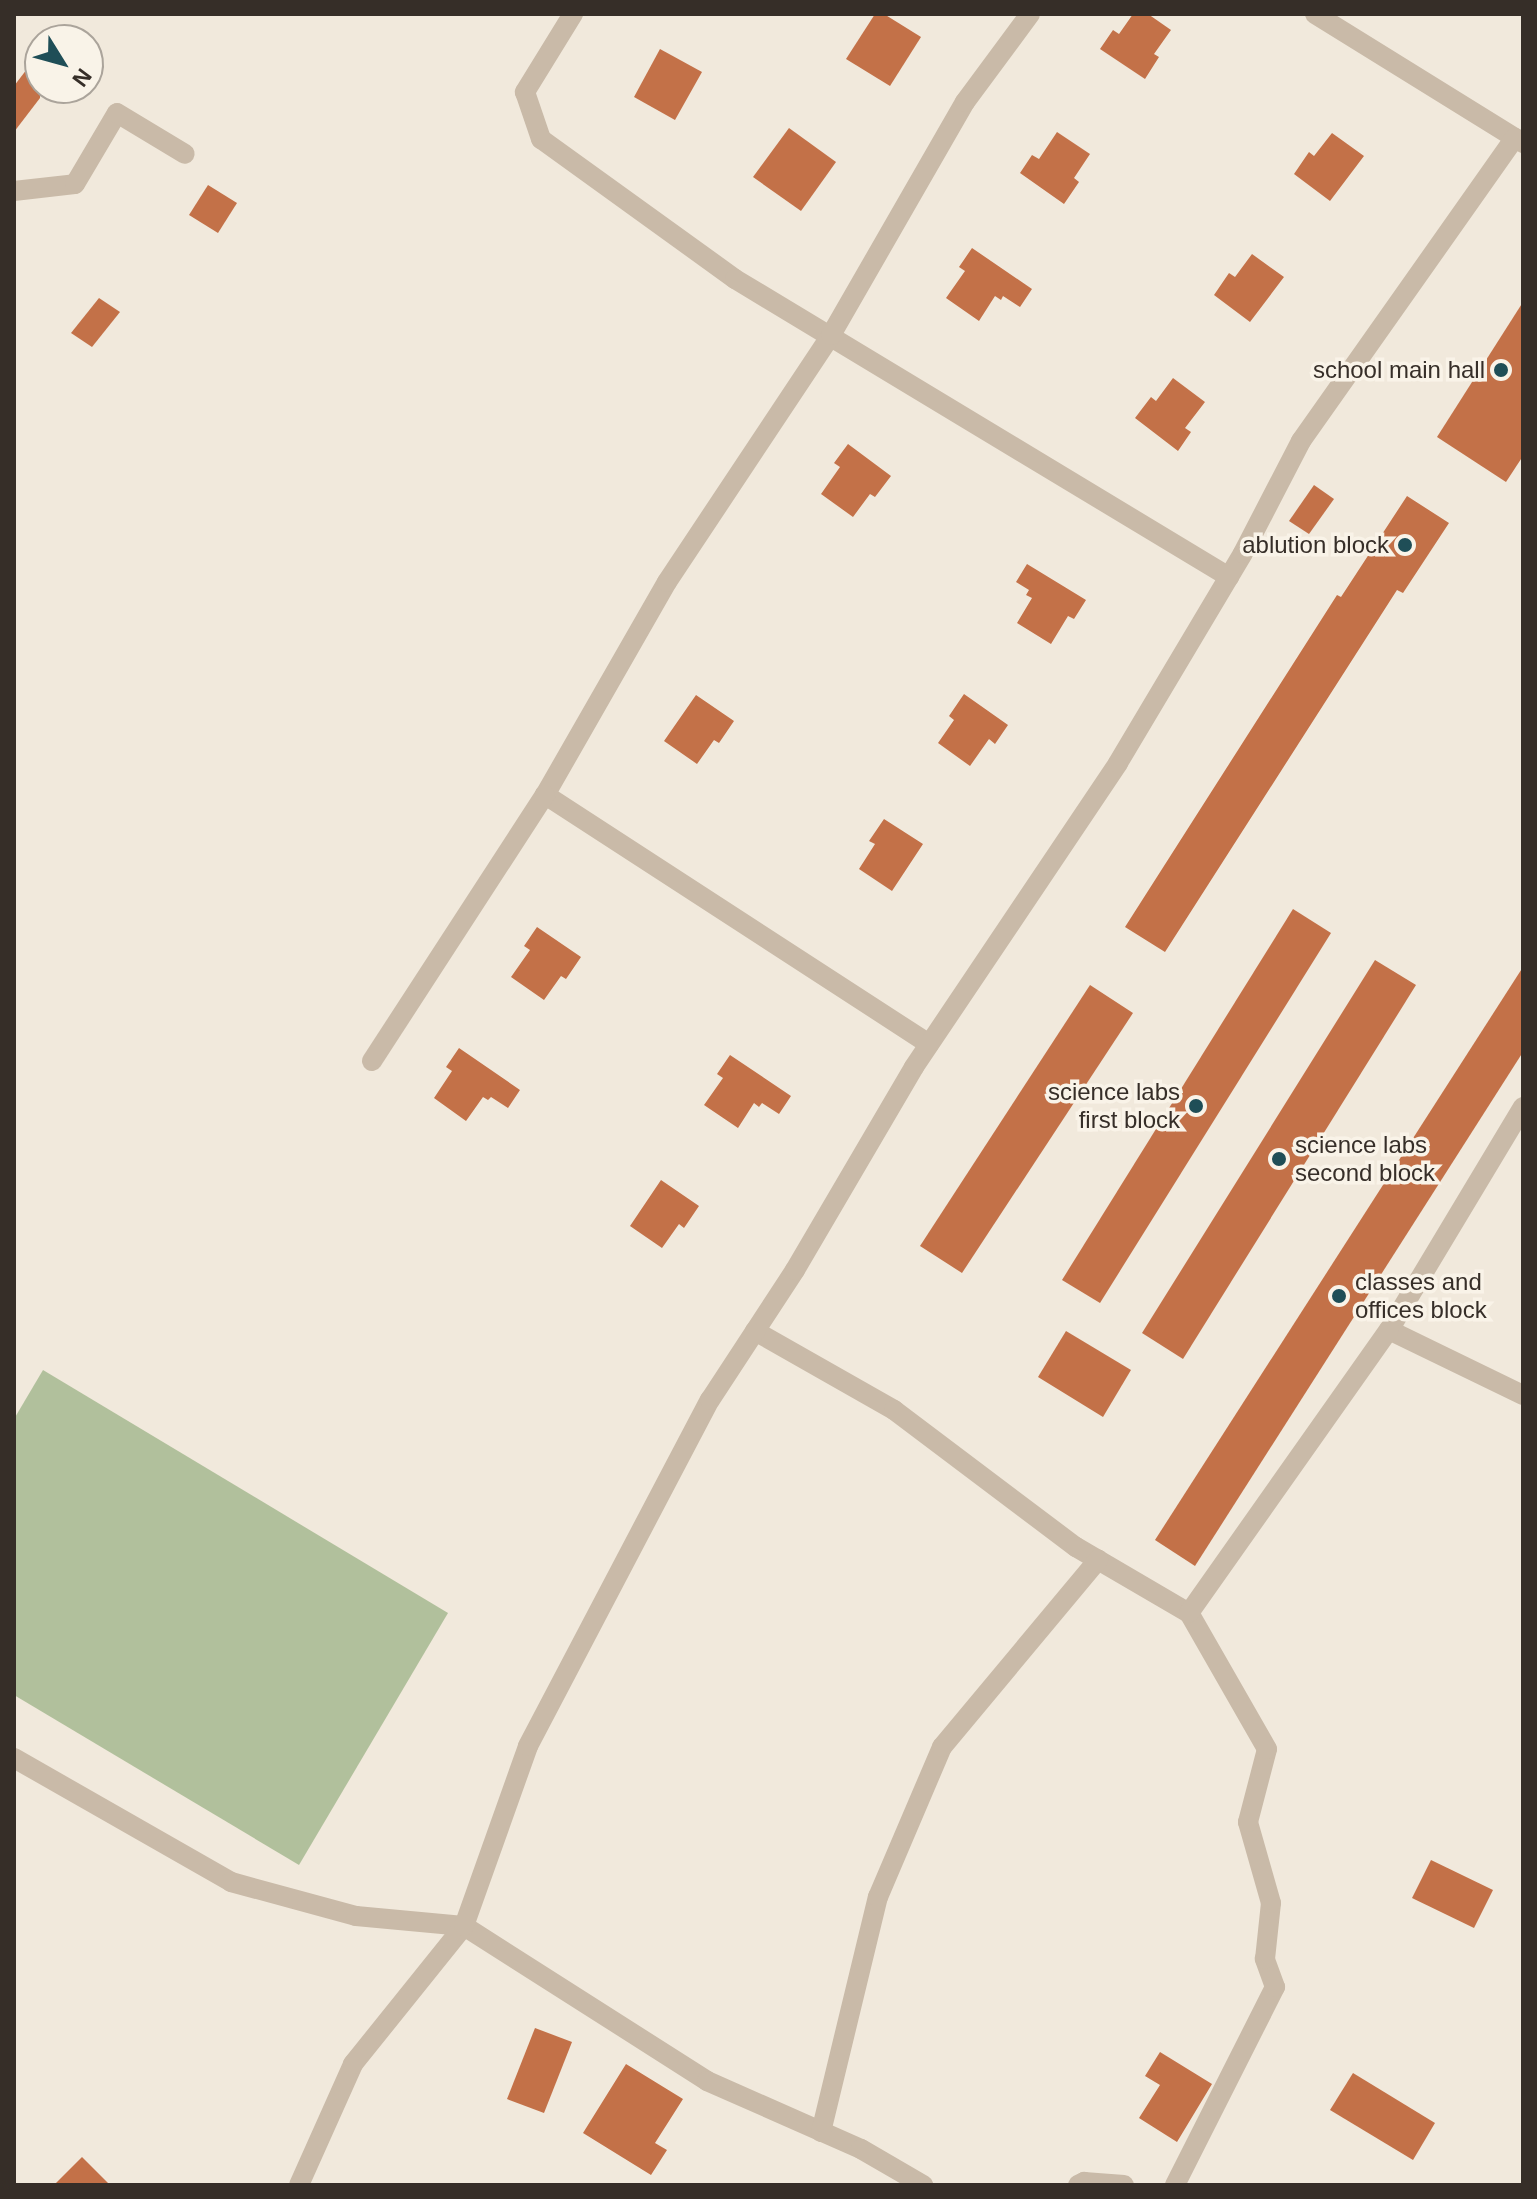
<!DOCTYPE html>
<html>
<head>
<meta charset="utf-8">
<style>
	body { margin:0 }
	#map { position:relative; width:1537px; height:2199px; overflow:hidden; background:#f1e9dc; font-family:Arial,sans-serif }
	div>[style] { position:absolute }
	.green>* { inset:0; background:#b1c09c }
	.building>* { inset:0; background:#c37148 }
	.minor>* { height:20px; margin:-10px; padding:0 10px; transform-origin:10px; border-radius:10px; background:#c9baa8 }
	.dots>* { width:22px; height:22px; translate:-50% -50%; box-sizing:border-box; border:4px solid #f9f3e8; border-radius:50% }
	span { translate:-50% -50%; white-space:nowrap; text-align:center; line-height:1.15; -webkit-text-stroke:7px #f9f3e8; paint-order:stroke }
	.poi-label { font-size:24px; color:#362e28 }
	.right { translate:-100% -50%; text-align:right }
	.left { translate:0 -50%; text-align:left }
	.frame { position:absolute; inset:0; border:16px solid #362e28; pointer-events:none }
	.north { position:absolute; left:24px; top:24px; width:80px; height:80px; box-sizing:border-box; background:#f9f3e8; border:2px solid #aba49b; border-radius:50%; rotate:127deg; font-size:22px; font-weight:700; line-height:32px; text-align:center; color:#362e28 }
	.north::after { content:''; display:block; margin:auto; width:28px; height:36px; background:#1f4e57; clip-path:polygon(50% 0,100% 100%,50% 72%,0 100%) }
</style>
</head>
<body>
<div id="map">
	<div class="green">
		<div style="clip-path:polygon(43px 1370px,448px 1613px,299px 1865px,14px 1695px,14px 1419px)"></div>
	</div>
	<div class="building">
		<div style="clip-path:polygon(875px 14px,884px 14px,921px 37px,890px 86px,846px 59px)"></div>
		<div style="clip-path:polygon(1133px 14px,1148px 14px,1171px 30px,1154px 54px,1159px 57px,1145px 79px,1100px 49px,1113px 30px,1119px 34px)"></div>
		<div style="clip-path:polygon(660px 49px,702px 72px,675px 120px,634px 97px)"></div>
		<div style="clip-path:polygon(40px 52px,40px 98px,14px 132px,14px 86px)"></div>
		<div style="clip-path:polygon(789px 128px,836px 162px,801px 211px,753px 177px)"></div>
		<div style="clip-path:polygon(1057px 132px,1090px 154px,1074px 178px,1079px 182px,1064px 204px,1020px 173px,1032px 155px,1039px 159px)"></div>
		<div style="clip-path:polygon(1332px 133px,1364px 156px,1330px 201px,1294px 174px,1309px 152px,1314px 156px)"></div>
		<div style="clip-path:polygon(208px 185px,237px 203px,218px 233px,189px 215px)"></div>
		<div style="clip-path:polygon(972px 248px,1032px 289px,1020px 307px,1003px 296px,1001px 300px,995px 296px,979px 321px,946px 298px,965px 271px,959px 267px)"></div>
		<div style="clip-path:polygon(1252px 254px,1284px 277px,1250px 322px,1214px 295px,1229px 273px,1235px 277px)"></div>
		<div style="clip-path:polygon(99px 298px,120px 312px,92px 347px,71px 333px)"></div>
		<div style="clip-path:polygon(1523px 302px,1523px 456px,1506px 482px,1437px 437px)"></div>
		<div style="clip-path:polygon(1173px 378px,1205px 402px,1185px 428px,1191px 432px,1178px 451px,1135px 418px,1151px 397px,1156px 401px)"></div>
		<div style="clip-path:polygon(848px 444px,891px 476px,875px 497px,870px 494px,853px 517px,821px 494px,840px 467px,834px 463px)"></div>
		<div style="clip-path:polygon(1314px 485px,1334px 499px,1309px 534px,1289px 521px)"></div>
		<div style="clip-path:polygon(1407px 496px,1449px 523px,1403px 593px,1397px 590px,1165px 952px,1125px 927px,1337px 595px,1341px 597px)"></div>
		<div style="clip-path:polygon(1027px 564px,1086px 600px,1074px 619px,1068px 616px,1051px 644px,1017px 623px,1032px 598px,1026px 595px,1029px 590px,1016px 582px)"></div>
		<div style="clip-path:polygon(964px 694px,1008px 725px,995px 744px,989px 739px,970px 766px,938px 743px,954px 720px,949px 716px)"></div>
		<div style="clip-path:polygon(696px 695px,734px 721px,719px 743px,714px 740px,697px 764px,664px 741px)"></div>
		<div style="clip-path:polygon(884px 819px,923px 844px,892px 891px,859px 869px,875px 844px,869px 841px)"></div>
		<div style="clip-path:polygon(1293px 909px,1331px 933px,1100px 1303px,1062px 1280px)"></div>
		<div style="clip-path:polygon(537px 927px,581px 957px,566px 979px,561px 976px,544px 1000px,511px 977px,530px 950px,524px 946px)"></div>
		<div style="clip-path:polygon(1375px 960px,1416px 985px,1183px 1359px,1142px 1333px)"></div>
		<div style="clip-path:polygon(1523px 967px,1523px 1052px,1195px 1566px,1155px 1540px)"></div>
		<div style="clip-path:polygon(1090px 985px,1133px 1013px,962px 1273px,920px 1246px)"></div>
		<div style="clip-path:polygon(459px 1048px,520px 1090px,508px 1108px,491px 1097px,488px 1100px,483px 1097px,466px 1121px,434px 1098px,452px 1071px,446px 1067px)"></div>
		<div style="clip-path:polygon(730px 1055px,791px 1096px,779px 1114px,762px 1103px,759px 1107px,754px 1103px,738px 1128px,704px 1105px,723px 1078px,717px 1074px)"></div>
		<div style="clip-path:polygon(661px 1180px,699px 1206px,684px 1228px,679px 1224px,662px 1248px,630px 1226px)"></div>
		<div style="clip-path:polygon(1066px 1331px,1131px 1370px,1103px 1417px,1038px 1377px)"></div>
		<div style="clip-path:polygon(1431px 1860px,1493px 1890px,1474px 1928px,1412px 1898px)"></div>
		<div style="clip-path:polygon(535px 2028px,572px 2042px,544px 2113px,507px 2099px)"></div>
		<div style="clip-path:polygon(1160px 2052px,1212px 2084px,1177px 2142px,1139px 2118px,1160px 2085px,1145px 2076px)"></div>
		<div style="clip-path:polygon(626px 2064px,683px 2099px,655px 2143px,667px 2150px,651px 2175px,583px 2133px)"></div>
		<div style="clip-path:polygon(1353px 2073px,1435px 2123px,1413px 2160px,1330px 2110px)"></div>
		<div style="clip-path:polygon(82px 2157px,110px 2185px,54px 2185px)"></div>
	</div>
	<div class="minor">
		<div style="left:573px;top:14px;width:92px;rotate:121.6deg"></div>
		<div style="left:525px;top:92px;width:50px;rotate:71.2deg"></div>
		<div style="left:541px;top:139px;width:239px;rotate:35.8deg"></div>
		<div style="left:735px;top:279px;width:577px;rotate:31.1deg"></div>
		<div style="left:1315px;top:14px;width:245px;rotate:31.8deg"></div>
		<div style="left:14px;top:191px;width:61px;rotate:-6.5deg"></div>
		<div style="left:75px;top:184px;width:82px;rotate:-59.4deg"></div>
		<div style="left:117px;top:113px;width:79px;rotate:31.1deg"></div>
		<div style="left:929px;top:1044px;width:458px;rotate:-147deg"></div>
		<div style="left:545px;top:795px;width:245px;rotate:-60.2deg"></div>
		<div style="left:667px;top:582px;width:296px;rotate:-56.4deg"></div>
		<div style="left:831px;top:335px;width:269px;rotate:-60.1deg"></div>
		<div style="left:965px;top:102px;width:109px;rotate:-53.5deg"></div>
		<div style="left:372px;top:1061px;width:317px;rotate:-57deg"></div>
		<div style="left:1523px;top:1107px;width:260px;rotate:121deg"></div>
		<div style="left:1389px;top:1330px;width:149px;rotate:25.9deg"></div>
		<div style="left:755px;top:1331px;width:160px;rotate:29.6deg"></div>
		<div style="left:894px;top:1410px;width:228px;rotate:37deg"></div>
		<div style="left:1076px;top:1547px;width:131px;rotate:30.3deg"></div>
		<div style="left:14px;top:1758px;width:250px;rotate:29.7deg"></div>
		<div style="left:231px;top:1882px;width:130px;rotate:15.2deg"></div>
		<div style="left:356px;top:1916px;width:108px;rotate:5.3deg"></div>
		<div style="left:464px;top:1926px;width:288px;rotate:32.5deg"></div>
		<div style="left:707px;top:2081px;width:168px;rotate:23.8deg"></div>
		<div style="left:861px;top:2149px;width:72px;rotate:30.1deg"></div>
		<div style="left:821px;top:2132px;width:242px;rotate:-76.4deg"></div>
		<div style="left:878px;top:1897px;width:163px;rotate:-66.9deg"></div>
		<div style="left:942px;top:1747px;width:244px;rotate:-50.2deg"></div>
		<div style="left:299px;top:2185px;width:133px;rotate:-65.9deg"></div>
		<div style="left:353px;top:2064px;width:177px;rotate:-51.2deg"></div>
		<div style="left:464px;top:1926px;width:191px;rotate:-70.4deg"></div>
		<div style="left:528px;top:1746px;width:391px;rotate:-62.3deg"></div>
		<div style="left:710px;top:1400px;width:155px;rotate:-56.8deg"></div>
		<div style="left:795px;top:1270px;width:235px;rotate:-59.6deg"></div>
		<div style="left:914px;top:1067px;width:366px;rotate:-56.1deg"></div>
		<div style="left:1118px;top:763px;width:244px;rotate:-59.2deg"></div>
		<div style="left:1243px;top:553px;width:126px;rotate:-62.6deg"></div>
		<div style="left:1301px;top:441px;width:371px;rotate:-54.8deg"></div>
		<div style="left:1078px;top:2185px;width:7px;rotate:-27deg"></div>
		<div style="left:1084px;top:2182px;width:40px;rotate:4.3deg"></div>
		<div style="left:1175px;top:2185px;width:222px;rotate:-63.2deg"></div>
		<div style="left:1275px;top:1987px;width:30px;rotate:-110deg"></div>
		<div style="left:1265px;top:1959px;width:56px;rotate:-83.9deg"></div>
		<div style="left:1271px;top:1903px;width:84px;rotate:-105.9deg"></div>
		<div style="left:1248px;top:1822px;width:75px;rotate:-75.4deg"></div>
		<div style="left:1267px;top:1749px;width:157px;rotate:-119.8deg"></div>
		<div style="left:1189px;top:1613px;width:347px;rotate:-54.8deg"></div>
	</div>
	<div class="dots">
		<div style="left:1501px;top:370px;background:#1f4e57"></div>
		<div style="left:1405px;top:545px;background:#1f4e57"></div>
		<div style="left:1196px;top:1106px;background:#1f4e57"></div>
		<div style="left:1279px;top:1159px;background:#1f4e57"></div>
		<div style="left:1339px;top:1296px;background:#1f4e57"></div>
	</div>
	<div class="poi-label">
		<span class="right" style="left:1485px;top:370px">school main hall</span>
		<span class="right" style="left:1389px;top:545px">ablution block</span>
		<span class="right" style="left:1180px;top:1106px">science labs<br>first block</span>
		<span class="left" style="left:1295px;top:1159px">science labs<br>second block</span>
		<span class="left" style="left:1355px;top:1296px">classes and<br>offices block</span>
	</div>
	<div class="frame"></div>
	<div class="north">N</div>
</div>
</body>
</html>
